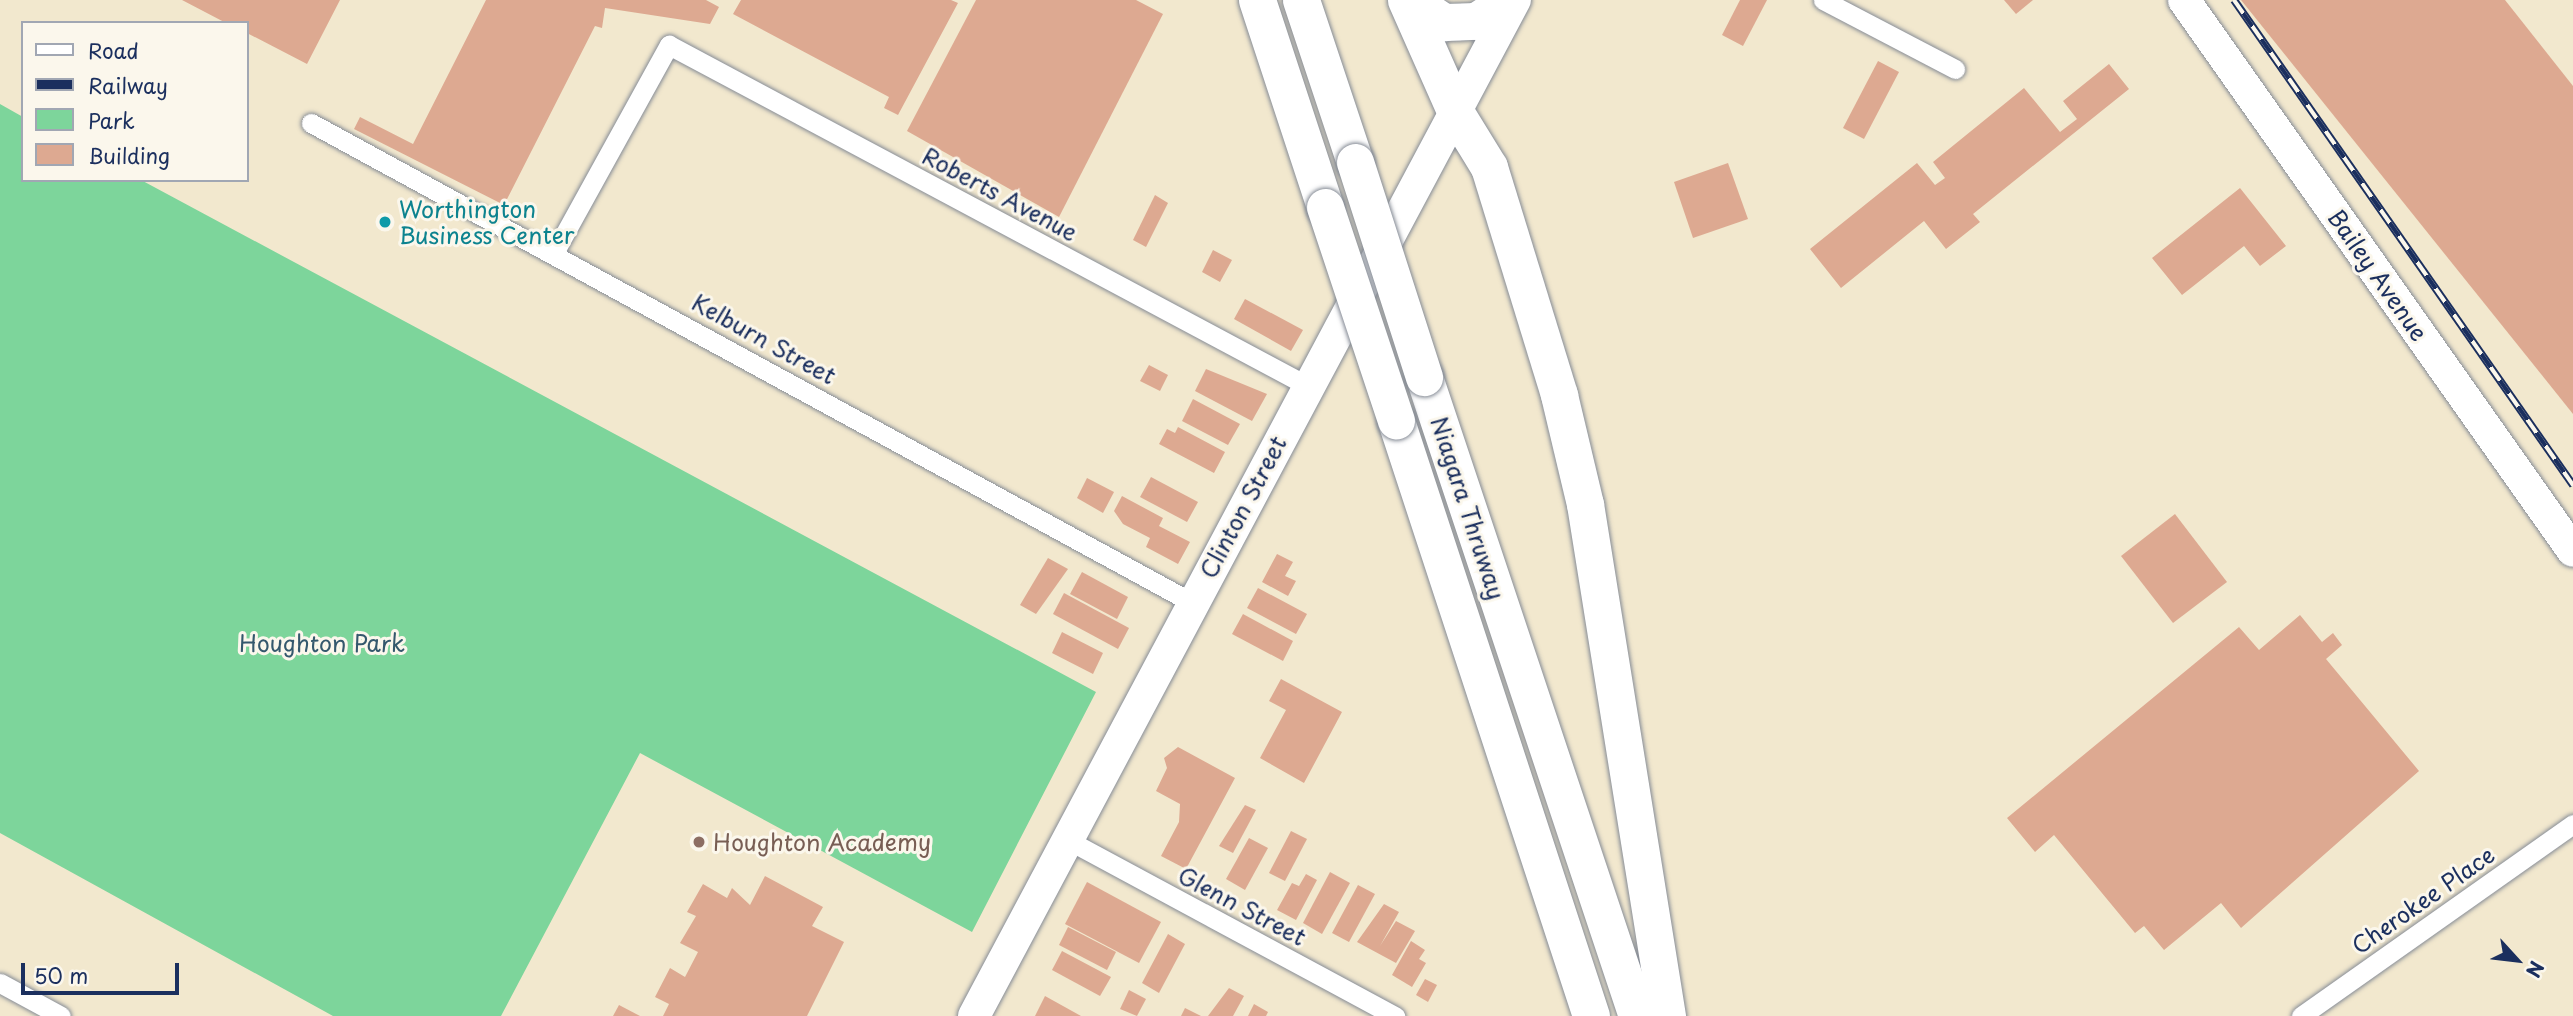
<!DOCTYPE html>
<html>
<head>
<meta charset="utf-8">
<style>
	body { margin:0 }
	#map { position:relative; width:2573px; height:1016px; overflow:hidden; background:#f2e8ce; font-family:"Playpen Sans",sans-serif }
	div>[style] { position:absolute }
	.green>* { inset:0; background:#7dd59b }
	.building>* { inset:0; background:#dda991 }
	.roads { filter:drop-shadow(0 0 2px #868c96) drop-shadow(0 0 2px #868c96) }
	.minor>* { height:19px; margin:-9.5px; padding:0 9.5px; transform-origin:9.5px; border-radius:9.5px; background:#fff }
	.primary>* { height:32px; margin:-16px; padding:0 16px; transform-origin:16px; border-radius:16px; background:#fff }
	.motorway>* { height:37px; margin:-18.5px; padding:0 18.5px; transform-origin:18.5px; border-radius:18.5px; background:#fff }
	.rail>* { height:8px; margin-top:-4px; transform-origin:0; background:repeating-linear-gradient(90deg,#fbf7ec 0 16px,#1b2f5e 0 32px); box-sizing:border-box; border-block:2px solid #1b2f5e }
	.bridges { filter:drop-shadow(0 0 2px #868c96) drop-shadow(0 0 2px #868c96) }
	.motorway-bridge>* { height:37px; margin:-18.5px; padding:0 18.5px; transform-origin:18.5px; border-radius:18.5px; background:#fff }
	.dots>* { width:19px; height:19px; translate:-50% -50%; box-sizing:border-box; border:4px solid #fbf7ec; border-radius:50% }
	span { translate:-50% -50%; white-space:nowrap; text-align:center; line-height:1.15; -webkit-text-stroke:6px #fbf7ec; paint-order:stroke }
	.street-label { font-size:23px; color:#1b2f5e }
	.culture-label { font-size:23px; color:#0d838f }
	.left { translate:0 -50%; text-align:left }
	.park-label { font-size:23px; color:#34586d }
	.education-label { font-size:23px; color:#785e54 }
	.legend { position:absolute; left:21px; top:21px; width:228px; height:161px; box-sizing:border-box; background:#fbf7ec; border:2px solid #a1a7b3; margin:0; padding:9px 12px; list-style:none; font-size:21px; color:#1b2f5e }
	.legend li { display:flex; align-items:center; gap:14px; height:35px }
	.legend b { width:35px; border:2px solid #a1a7b3 }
	.north { position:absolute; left:2482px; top:925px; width:70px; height:70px; -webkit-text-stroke:5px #fbf7ec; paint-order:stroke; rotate:117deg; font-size:19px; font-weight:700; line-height:28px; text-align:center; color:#1b2f5e }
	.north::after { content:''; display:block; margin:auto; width:24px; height:32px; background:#1b2f5e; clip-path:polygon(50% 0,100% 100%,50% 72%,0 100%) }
	.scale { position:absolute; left:21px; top:963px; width:158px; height:32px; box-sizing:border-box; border:4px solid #1b2f5e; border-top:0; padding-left:9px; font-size:21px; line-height:24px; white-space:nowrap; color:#1b2f5e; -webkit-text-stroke:5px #fbf7ec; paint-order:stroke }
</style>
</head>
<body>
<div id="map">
	<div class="green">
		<div style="clip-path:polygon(0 104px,23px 117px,23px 180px,141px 180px,1096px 692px,972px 932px,640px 753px,501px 1016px,333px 1016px,0 833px)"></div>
	</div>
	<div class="building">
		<div style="clip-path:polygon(182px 0,340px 0,307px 64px,247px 33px,247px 23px,226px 23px)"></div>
		<div style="clip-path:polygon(486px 0,706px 0,719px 7px,710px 24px,605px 8px,602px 28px,595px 26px,504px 205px,354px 129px,360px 117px,413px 144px)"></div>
		<div style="clip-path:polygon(741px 0,951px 0,958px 3px,898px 115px,884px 108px,889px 97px,733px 14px)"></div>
		<div style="clip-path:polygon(976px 0,1136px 0,1163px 14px,1059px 217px,907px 131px)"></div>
		<div style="clip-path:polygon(1740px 0,1767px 0,1743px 46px,1722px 35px)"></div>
		<div style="clip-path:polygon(2004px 0,2033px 0,2016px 14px)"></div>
		<div style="clip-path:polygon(2241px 0,2505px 0,2573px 86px,2573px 414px)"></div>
		<div style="clip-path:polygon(1878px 61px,1899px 72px,1864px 139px,1843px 128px)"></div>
		<div style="clip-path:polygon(2109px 64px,2129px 89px,1973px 214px,1980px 222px,1946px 249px,1924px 221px,1841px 288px,1810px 249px,1917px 163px,1935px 185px,1945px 178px,1933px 162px,2024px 88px,2060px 132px,2077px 119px,2063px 101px)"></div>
		<div style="clip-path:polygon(1728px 163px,1748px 219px,1693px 238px,1674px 182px)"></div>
		<div style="clip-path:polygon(2240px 188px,2286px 246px,2260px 266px,2244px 246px,2182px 295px,2152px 258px)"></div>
		<div style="clip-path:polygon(1155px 195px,1168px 203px,1146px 247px,1133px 240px)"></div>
		<div style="clip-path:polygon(1213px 250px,1232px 260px,1220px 282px,1202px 272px)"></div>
		<div style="clip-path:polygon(1245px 299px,1303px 330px,1291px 351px,1234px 319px)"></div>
		<div style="clip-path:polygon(1149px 365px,1168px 375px,1160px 391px,1140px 381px)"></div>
		<div style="clip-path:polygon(1206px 369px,1267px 394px,1252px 421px,1195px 391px)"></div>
		<div style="clip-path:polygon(1193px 399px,1240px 424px,1228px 445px,1182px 421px)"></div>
		<div style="clip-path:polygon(1178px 427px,1225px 452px,1214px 473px,1159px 444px,1167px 429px,1175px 433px)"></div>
		<div style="clip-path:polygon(1151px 477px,1198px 502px,1187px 522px,1140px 497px)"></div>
		<div style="clip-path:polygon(1087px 478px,1114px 492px,1103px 513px,1077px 498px)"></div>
		<div style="clip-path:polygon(1122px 496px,1163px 518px,1159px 526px,1190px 542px,1178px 564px,1146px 547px,1150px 538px,1123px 524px,1114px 511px)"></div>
		<div style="clip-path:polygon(2175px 514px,2227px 582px,2173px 623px,2121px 556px)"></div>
		<div style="clip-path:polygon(1277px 554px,1293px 562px,1285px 576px,1296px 581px,1288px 596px,1262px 582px)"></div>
		<div style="clip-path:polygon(1048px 558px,1068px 569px,1036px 614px,1020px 605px)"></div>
		<div style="clip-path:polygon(1082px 572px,1128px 597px,1117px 619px,1070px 594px)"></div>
		<div style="clip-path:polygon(1258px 588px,1307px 614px,1296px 634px,1247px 608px)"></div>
		<div style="clip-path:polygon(1064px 593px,1129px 628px,1118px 649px,1053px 614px)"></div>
		<div style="clip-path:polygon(1243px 614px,1293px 641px,1283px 661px,1232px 634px)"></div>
		<div style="clip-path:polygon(2300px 615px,2322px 642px,2333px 633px,2342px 645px,2326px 659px,2419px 771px,2241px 928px,2221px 903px,2164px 950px,2144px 926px,2135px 933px,2054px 835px,2035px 852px,2007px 818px,2239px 627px,2259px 650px)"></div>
		<div style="clip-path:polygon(1062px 632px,1103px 653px,1093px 674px,1052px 653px)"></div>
		<div style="clip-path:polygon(1281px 679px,1342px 712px,1304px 783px,1260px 758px,1286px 710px,1269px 701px)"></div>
		<div style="clip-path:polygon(1178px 747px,1235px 778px,1186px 869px,1161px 856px,1179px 822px,1180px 804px,1156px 791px,1167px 768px,1164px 758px)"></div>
		<div style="clip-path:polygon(1245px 805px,1256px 810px,1233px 853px,1219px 846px)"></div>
		<div style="clip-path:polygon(1291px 831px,1307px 839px,1285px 881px,1269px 873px)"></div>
		<div style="clip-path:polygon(1249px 838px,1268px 848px,1245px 890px,1226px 879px)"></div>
		<div style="clip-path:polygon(1330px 872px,1350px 883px,1322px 934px,1303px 923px)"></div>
		<div style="clip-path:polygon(1306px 874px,1317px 880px,1296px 920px,1277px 910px,1292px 883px,1299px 886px)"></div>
		<div style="clip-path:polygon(765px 876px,823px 907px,812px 926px,844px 942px,807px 1016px,663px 1016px,669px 1004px,655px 997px,670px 968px,685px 977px,698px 952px,680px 943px,696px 916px,687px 912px,703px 884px,727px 898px,732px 888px,750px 905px)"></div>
		<div style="clip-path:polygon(1087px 882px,1161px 922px,1139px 963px,1065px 924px)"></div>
		<div style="clip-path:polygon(1358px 885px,1375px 894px,1349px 942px,1332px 933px)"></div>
		<div style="clip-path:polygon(1384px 904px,1399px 912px,1380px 946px,1396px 921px,1415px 931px,1396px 963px,1357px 942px)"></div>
		<div style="clip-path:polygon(1068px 927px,1116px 952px,1107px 970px,1059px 945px)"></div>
		<div style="clip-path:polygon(1168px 934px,1185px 944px,1159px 993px,1142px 983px)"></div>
		<div style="clip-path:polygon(1411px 941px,1425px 950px,1419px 959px,1426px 963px,1412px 987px,1392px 975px)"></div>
		<div style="clip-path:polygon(1062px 951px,1111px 977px,1100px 996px,1052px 970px)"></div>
		<div style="clip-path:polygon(1425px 979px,1437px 985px,1428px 1002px,1416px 995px)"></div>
		<div style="clip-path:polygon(1229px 988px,1244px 996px,1233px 1016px,1208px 1016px)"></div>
		<div style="clip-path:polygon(1129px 990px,1146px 999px,1137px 1016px,1120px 1009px)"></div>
		<div style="clip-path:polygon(1045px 996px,1081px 1016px,1035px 1016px)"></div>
		<div style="clip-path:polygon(1254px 1004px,1268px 1012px,1266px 1016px,1248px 1016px)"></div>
		<div style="clip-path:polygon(619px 1005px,640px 1016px,613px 1016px)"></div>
		<div style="clip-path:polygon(1185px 1008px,1201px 1016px,1181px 1016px)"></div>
	</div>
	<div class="roads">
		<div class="minor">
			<div style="left:1823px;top:0;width:149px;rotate:27.6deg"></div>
			<div style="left:311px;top:123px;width:1002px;rotate:28.56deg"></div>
			<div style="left:554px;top:253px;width:238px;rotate:-61.1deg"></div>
			<div style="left:669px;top:45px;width:724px;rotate:28.09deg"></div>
			<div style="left:1066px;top:839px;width:374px;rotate:28.3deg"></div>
			<div style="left:0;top:983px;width:69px;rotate:28.4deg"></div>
			<div style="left:2301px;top:1016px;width:333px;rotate:-35.2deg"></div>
		</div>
		<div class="primary">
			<div style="left:2184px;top:0;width:674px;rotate:54.78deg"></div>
			<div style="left:974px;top:1016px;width:1151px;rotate:-61.97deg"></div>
		</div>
		<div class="motorway">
			<div style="left:1257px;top:0;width:218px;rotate:71.8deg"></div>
			<div style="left:1301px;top:0;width:171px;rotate:71.6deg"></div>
			<div style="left:1406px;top:0;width:126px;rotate:66.1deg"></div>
			<div style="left:1457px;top:115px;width:61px;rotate:58.4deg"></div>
			<div style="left:1489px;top:167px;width:239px;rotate:72.9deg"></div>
			<div style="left:1559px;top:395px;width:112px;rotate:76.6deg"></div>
			<div style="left:1585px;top:504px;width:519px;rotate:80.9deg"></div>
			<div style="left:1411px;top:0;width:40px;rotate:34deg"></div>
			<div style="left:1444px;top:22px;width:32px;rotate:-2deg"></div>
			<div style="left:1476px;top:21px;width:38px;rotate:-33deg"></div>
			<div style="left:1424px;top:377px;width:674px;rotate:71.57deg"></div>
			<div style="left:1396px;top:421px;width:626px;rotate:71.85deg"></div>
		</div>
	</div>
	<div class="rail">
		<div style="left:2234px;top:0;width:592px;rotate:55.05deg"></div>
	</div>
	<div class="bridges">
		<div class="motorway-bridge">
			<div style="left:1355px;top:162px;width:226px;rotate:72.2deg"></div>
			<div style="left:1325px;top:207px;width:225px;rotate:71.6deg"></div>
		</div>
	</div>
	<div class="dots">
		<div style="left:385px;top:222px;background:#0f9aa8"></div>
		<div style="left:699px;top:842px;background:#8d6e63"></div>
	</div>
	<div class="street-label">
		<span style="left:1000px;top:194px;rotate:28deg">Roberts Avenue</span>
		<span style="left:2378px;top:275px;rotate:55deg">Bailey Avenue</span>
		<span style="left:764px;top:339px;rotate:29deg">Kelburn Street</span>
		<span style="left:1243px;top:507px;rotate:-62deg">Clinton Street</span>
		<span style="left:1468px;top:508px;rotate:72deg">Niagara Thruway</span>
		<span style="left:2423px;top:900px;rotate:-35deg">Cherokee Place</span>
		<span style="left:1242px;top:906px;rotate:28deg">Glenn Street</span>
	</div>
	<div class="culture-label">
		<span class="left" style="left:399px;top:222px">Worthington<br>Business Center</span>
	</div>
	<div class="park-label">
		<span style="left:322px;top:643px">Houghton Park</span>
	</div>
	<div class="education-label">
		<span class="left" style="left:713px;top:842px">Houghton Academy</span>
	</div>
	<ul class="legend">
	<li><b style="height:9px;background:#fff"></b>Road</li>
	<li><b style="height:9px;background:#1b2f5e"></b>Railway</li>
	<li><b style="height:19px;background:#7dd59b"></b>Park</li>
	<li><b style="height:19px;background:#dda991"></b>Building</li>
	</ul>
	<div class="north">N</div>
	<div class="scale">50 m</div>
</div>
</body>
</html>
